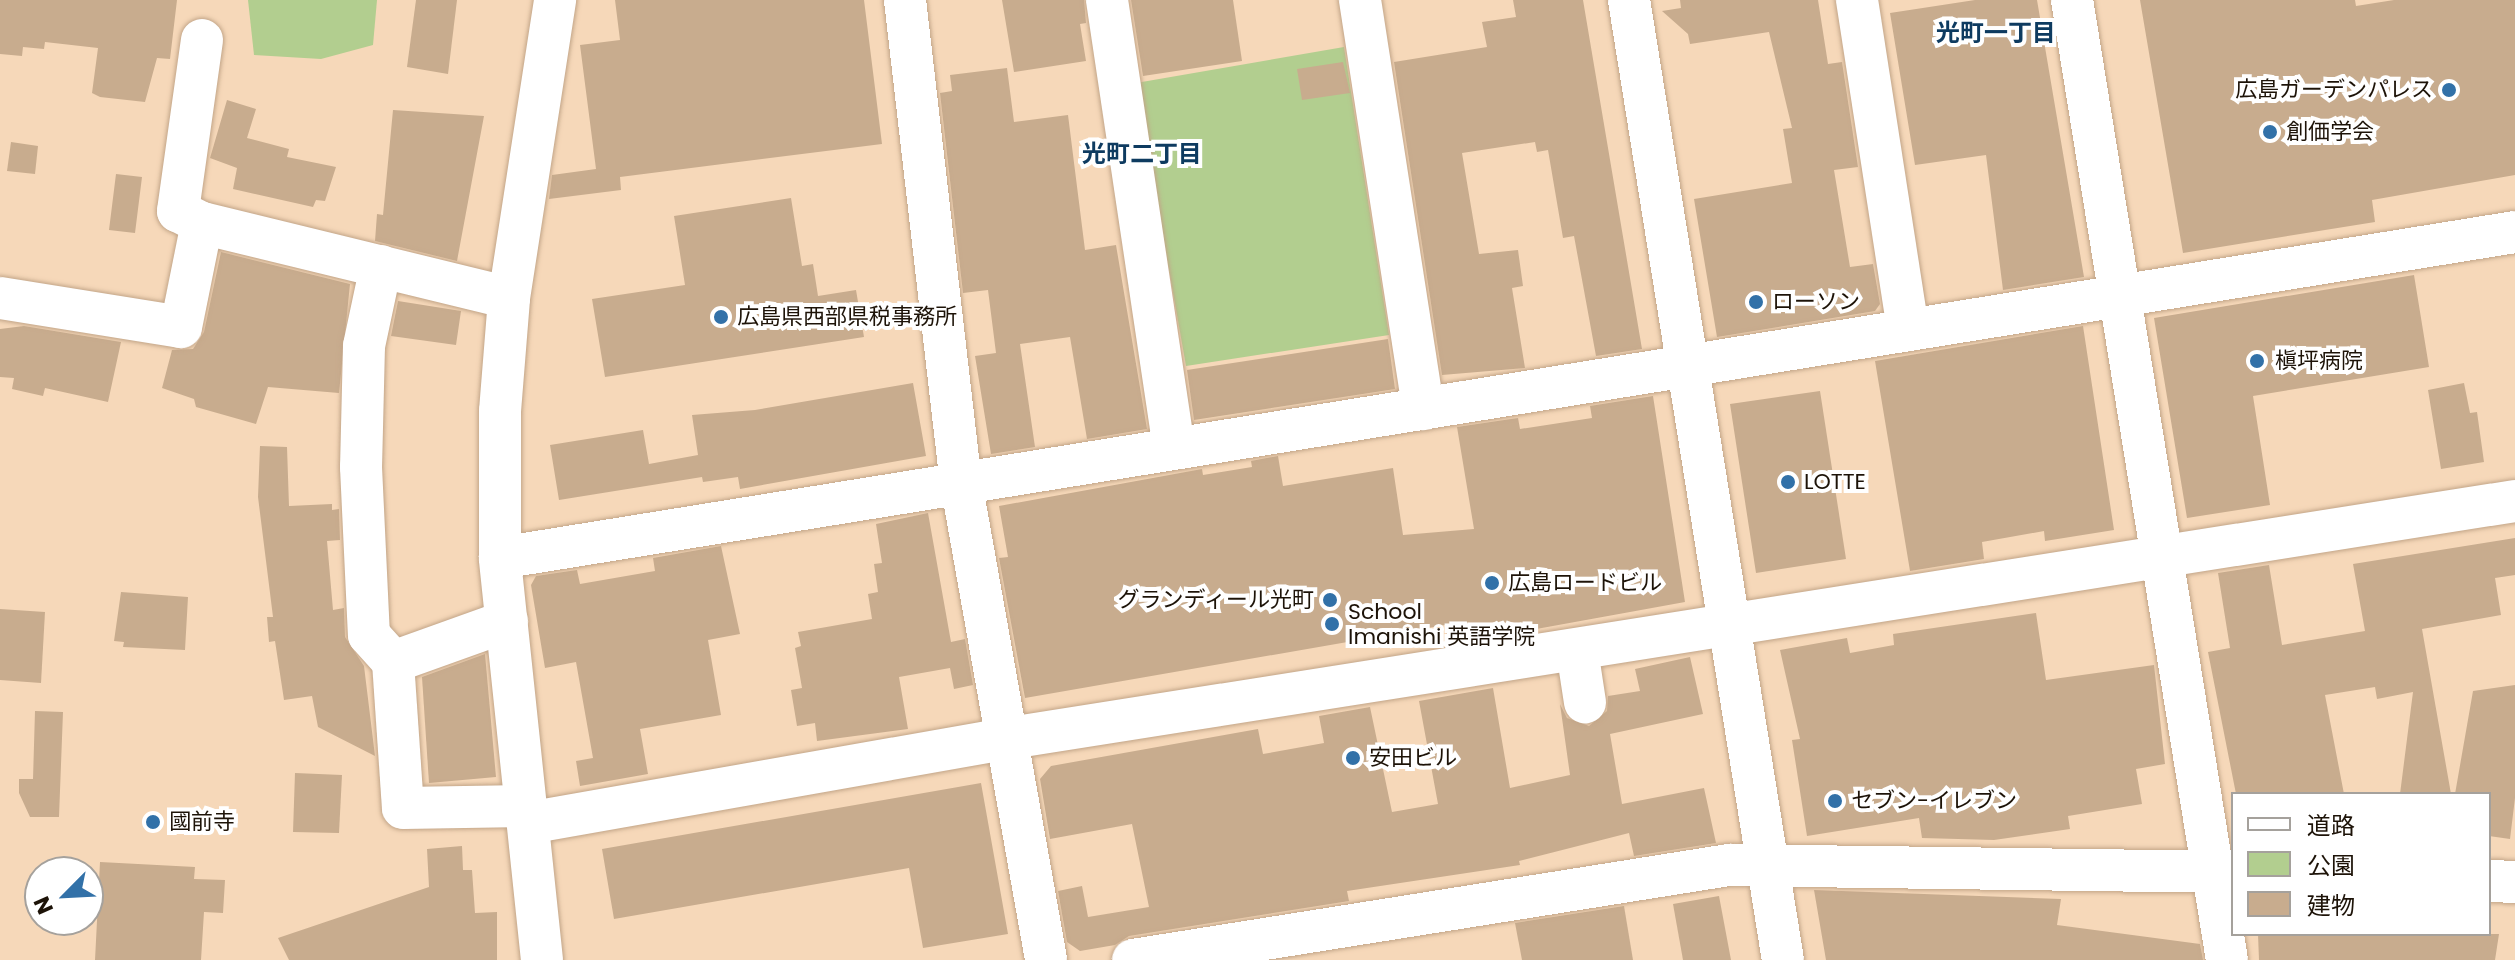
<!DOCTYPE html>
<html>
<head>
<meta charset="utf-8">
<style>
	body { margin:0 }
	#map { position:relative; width:2515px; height:960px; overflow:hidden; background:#f6d8b9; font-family:Poppins,"Noto Sans JP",sans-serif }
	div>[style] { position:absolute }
	.green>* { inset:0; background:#b2ce8f }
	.building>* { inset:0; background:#c8ac8e }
	.roads { filter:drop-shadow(0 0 2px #c2a588) drop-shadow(0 0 2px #c2a588) }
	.minor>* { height:42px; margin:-21px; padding:0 21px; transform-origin:21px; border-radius:21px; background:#fff }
	.dots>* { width:22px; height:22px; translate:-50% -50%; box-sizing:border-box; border:4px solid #fff; border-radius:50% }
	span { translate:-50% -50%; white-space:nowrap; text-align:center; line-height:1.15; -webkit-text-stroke:8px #fff; paint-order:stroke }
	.poi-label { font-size:22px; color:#1d1308 }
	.right { translate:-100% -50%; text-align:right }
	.left { translate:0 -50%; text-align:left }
	.neighbourhood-label { font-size:24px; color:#0e3b60; font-weight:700 }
	.legend { position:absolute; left:2231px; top:792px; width:260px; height:144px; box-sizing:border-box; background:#fff; border:2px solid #a5a19c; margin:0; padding:10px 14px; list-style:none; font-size:24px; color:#1d1308 }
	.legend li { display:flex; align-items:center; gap:16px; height:40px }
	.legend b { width:40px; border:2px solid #a5a19c }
	.north { position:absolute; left:24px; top:856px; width:80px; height:80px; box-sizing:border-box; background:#fff; border:2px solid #a5a19c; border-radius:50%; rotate:246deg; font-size:22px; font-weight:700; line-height:32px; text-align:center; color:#1d1308 }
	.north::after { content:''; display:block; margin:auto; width:28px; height:36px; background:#3271a8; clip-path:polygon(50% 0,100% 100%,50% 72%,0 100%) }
</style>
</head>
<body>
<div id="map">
	<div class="green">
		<div style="clip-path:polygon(248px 0,377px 0,373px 45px,321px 59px,254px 55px)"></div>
		<div style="clip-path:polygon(1344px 47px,1389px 335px,1186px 366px,1136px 83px)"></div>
	</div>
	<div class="building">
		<div style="clip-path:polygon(0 0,177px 0,170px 59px,157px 58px,145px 102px,100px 97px,92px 93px,98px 48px,45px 42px,44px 49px,23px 47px,22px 56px,0 54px)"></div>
		<div style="clip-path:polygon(416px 0,457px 0,448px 74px,407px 67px)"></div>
		<div style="clip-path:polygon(615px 0,864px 0,882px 144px,620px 177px,621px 190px,549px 199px,552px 175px,596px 169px,580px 45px,620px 40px)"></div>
		<div style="clip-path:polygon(1002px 0,1084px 0,1086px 23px,1080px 24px,1086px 61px,1014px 72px)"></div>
		<div style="clip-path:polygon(1131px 0,1233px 0,1242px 61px,1143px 76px)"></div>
		<div style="clip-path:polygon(1513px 0,1583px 0,1642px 349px,1596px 356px,1574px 236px,1563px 238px,1548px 150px,1537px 152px,1535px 142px,1462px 153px,1479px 254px,1518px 250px,1523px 286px,1512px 288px,1525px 368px,1442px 375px,1394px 62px,1487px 47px,1482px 22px,1516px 17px)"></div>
		<div style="clip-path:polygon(1680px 0,1818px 0,1828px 64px,1842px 62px,1858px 167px,1834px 170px,1850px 267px,1873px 264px,1880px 304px,1875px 311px,1717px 337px,1694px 199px,1792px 183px,1783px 129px,1792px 128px,1769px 32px,1690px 44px,1688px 34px,1662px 11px,1681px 8px)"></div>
		<div style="clip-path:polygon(1975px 0,2037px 0,2084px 277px,2003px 290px,1986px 155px,1915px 165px,1890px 13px)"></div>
		<div style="clip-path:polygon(2140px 0,2355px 0,2356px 6px,2394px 0,2515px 0,2515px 175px,2372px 200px,2375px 222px,2183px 253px)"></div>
		<div style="clip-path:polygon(1343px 62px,1350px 93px,1302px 100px,1297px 69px)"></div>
		<div style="clip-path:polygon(1007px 68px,1014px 122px,1068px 115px,1085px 250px,1116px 245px,1147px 429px,1087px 439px,1070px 337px,1020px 344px,1035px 447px,991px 454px,975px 356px,996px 353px,988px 290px,963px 293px,940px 93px,952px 91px,950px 75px)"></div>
		<div style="clip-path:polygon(227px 100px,256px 109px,247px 138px,289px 149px,287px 157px,336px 167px,325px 201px,316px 200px,313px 207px,233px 189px,237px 168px,210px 158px)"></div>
		<div style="clip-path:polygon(393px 110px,484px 116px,457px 261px,375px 241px,377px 214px,383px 215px)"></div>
		<div style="clip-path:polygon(11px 142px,38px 146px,35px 174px,7px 171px)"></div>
		<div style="clip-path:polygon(116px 174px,142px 177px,135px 233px,109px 230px)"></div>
		<div style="clip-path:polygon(791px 198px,802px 266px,813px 264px,818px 296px,856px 290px,864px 337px,605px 377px,592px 299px,685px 285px,674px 216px)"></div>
		<div style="clip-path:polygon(221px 252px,350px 284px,339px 393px,268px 387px,256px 424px,196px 407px,194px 399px,162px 388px,172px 350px,193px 349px,204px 332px)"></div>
		<div style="clip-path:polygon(2414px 275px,2429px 367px,2253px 396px,2270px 505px,2187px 518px,2154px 318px)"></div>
		<div style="clip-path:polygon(398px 301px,461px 311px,456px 345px,391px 336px)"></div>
		<div style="clip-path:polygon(24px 326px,121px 342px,108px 402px,45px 388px,43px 396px,12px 389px,14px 378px,0 377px,0 329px)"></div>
		<div style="clip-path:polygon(2083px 326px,2114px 530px,2045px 541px,2044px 531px,1982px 542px,1984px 559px,1910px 571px,1875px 361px)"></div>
		<div style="clip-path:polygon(1388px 339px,1395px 389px,1194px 420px,1187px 370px)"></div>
		<div style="clip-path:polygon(913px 383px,926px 456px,740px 489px,738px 477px,703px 482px,702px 477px,559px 500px,550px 445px,643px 430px,649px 464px,698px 455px,692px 415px,755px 410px)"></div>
		<div style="clip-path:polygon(2464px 383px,2470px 413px,2477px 412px,2484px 462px,2441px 469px,2428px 390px)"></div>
		<div style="clip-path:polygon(1820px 391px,1846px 559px,1756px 573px,1730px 404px)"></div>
		<div style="clip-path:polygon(1653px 396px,1685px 602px,1448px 645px,1445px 625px,1025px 698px,999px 558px,1008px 557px,999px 506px,1202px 469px,1203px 475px,1252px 467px,1251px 461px,1278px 456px,1283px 486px,1393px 468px,1403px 535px,1474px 529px,1457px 427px,1518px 418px,1520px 429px,1592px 418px,1590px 406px)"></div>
		<div style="clip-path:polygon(260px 446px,287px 447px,289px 506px,332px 504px,332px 510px,339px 509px,340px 540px,327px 541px,333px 610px,344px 608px,345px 637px,364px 666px,375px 756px,318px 727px,312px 696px,284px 700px,275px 641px,269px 642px,267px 617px,273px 617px,258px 497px)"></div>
		<div style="clip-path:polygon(928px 513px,951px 642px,965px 639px,973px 685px,954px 689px,950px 668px,899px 677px,908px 729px,817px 741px,815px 723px,797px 726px,791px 690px,802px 688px,795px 648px,801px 646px,798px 632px,872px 619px,868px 594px,878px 592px,874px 564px,882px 563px,876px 524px)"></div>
		<div style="clip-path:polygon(2515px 538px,2515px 575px,2495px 578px,2501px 615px,2422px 629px,2451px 794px,2400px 794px,2413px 692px,2377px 699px,2375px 687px,2325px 695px,2344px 794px,2236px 794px,2208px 652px,2230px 648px,2218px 573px,2269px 565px,2282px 645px,2365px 631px,2353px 564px)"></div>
		<div style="clip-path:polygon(721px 546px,740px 634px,708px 640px,721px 715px,640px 729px,648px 774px,580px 786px,576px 761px,593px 758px,576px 662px,545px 668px,531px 585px,536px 576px,577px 570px,580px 584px,655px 571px,653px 558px)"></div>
		<div style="clip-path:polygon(121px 592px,188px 597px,185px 650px,123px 647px,124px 642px,114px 641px)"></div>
		<div style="clip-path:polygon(0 609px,45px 612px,41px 683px,0 680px)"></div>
		<div style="clip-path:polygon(2036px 613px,2046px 680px,2154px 665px,2165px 764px,2136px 769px,2142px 804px,2068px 816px,2070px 829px,1994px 840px,1922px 838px,1919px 818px,1807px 836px,1792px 740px,1800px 739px,1780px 650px,1847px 638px,1850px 653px,1894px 645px,1893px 634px)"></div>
		<div style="clip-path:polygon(485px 654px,496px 777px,429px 783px,422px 677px)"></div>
		<div style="clip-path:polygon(1690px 657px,1703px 714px,1610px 734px,1622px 804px,1704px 788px,1716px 843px,1634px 856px,1629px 833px,1519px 861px,1520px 865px,1347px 891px,1349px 901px,1129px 936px,1115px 945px,1080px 951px,1067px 942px,1058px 891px,1082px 886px,1088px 917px,1149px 907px,1132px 824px,1050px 839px,1040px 779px,1051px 766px,1258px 729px,1263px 754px,1324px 743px,1319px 716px,1370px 707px,1392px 812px,1438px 804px,1419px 701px,1493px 688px,1510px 788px,1570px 775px,1560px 704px,1567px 718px,1589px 726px,1607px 711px,1608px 696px,1640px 691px,1635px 669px)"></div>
		<div style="clip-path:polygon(2515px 685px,2515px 798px,2510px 839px,2489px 836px,2489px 794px,2455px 794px,2473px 691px)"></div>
		<div style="clip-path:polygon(35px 711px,63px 712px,59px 817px,30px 817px,19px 793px,19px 779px,33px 779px)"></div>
		<div style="clip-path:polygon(295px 773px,342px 775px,339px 833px,293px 832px)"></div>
		<div style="clip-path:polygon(981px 783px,1008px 934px,923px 948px,909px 868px,614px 919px,602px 849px)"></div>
		<div style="clip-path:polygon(462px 846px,463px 870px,472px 870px,475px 913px,497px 912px,497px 960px,289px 960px,278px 938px,429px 887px,427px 849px)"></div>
		<div style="clip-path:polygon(100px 862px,195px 867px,194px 879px,225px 880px,223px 913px,204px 912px,201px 960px,95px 960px)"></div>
		<div style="clip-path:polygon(1814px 890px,2061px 899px,2057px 925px,2200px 944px,2203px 960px,1826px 960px)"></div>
		<div style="clip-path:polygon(1719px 896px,1731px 960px,1683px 960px,1673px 904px)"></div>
		<div style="clip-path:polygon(1624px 906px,1633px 960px,1522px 960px,1515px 923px)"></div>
		<div style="clip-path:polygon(2258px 934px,2499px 934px,2495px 960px,2259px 960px)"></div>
	</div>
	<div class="roads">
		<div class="minor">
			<div style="left:905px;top:0;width:485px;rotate:83.4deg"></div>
			<div style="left:961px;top:482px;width:485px;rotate:79.9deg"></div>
			<div style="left:1107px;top:0;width:453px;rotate:81.5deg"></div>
			<div style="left:1360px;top:0;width:414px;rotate:81.2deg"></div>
			<div style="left:1629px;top:0;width:972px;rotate:80.89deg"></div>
			<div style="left:1857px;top:0;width:334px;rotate:81.2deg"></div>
			<div style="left:2072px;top:0;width:972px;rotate:80.83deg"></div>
			<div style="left:202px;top:40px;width:173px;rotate:98deg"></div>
			<div style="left:178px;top:211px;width:27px;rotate:27deg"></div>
			<div style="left:202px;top:223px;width:316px;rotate:13.7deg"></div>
			<div style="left:381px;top:266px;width:82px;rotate:102deg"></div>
			<div style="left:364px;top:346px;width:121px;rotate:91.4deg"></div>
			<div style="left:361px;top:467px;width:168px;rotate:87.3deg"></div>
			<div style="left:369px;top:635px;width:36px;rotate:48deg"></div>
			<div style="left:0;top:298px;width:183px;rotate:9.1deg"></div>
			<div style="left:181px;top:327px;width:106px;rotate:-78.6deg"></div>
			<div style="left:500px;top:558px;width:2041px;rotate:-9.19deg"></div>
			<div style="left:507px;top:621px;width:121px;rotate:160.2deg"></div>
			<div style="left:393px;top:662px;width:146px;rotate:86.1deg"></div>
			<div style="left:403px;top:808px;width:123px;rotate:-0.9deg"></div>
			<div style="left:1577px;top:650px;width:53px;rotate:81.3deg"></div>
			<div style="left:528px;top:823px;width:470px;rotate:-10deg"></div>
			<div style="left:991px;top:741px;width:1543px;rotate:-8.95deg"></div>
			<div style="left:2489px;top:881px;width:26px;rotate:2deg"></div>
			<div style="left:542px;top:960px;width:404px;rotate:-96deg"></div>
			<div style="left:500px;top:558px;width:147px;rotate:-90deg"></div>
			<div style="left:500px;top:411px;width:113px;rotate:-85.4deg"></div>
			<div style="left:509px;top:298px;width:302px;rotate:-81.2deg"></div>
			<div style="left:1133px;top:960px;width:604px;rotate:-9.06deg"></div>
			<div style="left:1729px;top:865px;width:504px;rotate:0.8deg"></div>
		</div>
	</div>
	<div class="dots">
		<div style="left:2449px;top:90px;background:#3271a8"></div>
		<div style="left:2270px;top:132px;background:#3271a8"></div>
		<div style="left:1756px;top:302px;background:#3271a8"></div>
		<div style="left:721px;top:317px;background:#3271a8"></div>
		<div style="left:2257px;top:361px;background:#3271a8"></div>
		<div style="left:1788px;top:482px;background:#3271a8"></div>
		<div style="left:1492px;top:583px;background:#3271a8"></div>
		<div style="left:1330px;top:600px;background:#3271a8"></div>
		<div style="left:1332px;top:624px;background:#3271a8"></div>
		<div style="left:1353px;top:758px;background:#3271a8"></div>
		<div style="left:1835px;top:801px;background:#3271a8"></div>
		<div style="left:153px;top:822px;background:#3271a8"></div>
	</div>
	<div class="poi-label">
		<span class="right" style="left:2433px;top:90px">広島ガーデンパレス</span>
		<span class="left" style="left:2286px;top:132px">創価学会</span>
		<span class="left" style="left:1772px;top:302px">ローソン</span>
		<span class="left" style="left:737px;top:317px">広島県西部県税事務所</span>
		<span class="left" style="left:2275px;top:361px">槇坪病院</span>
		<span class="left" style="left:1804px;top:482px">LOTTE</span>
		<span class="left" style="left:1508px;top:583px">広島ロードビル</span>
		<span class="right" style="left:1314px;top:600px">グランディール光町</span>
		<span class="left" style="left:1348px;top:624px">School<br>Imanishi 英語学院</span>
		<span class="left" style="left:1369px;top:758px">安田ビル</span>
		<span class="left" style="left:1851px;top:801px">セブン-イレブン</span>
		<span class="left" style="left:169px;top:822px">國前寺</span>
	</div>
	<div class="neighbourhood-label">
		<span style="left:1996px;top:33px">光町一丁目</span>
		<span style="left:1142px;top:154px">光町二丁目</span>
	</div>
	<ul class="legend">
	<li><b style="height:10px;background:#fff"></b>道路</li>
	<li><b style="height:22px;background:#b2ce8f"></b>公園</li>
	<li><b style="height:22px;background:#c8ac8e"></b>建物</li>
	</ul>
	<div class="north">N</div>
</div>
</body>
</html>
